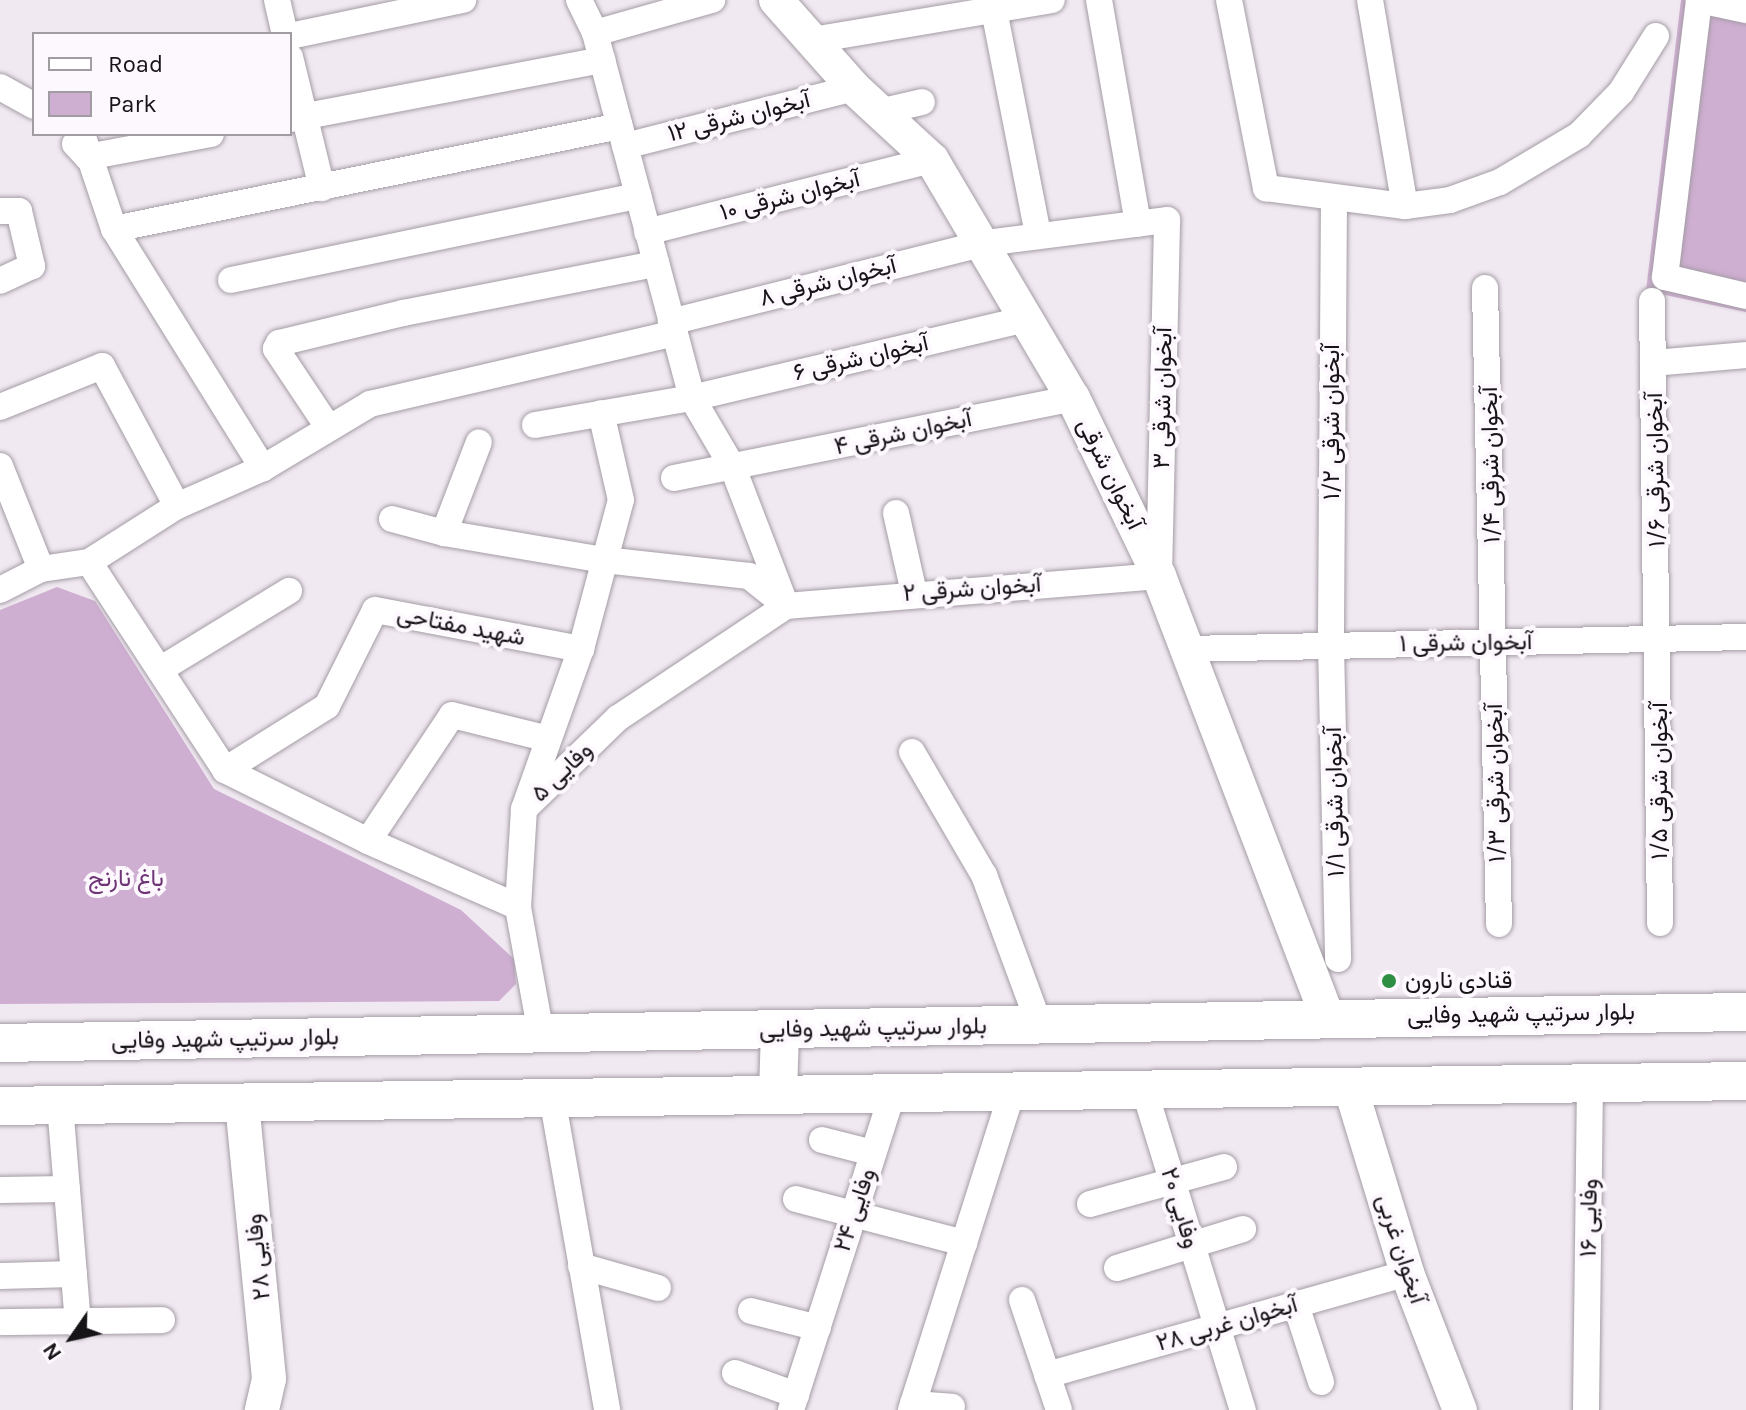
<!DOCTYPE html>
<html>
<head>
<meta charset="utf-8">
<style>
	body { margin:0 }
	#map { position:relative; width:1746px; height:1410px; overflow:hidden; background:#f1e9f2; font-family:Karla,Vazirmatn,sans-serif }
	div>[style] { position:absolute }
	.green>* { inset:0; background:#ceaed1 }
	.roads { filter:drop-shadow(0 0 2px #a49ca5) drop-shadow(0 0 2px #a49ca5) }
	.minor>* { height:26px; margin:-13px; padding:0 13px; transform-origin:13px; border-radius:13px; background:#fff }
	.tertiary>* { height:34px; margin:-17px; padding:0 17px; transform-origin:17px; border-radius:17px; background:#fff }
	.secondary>* { height:38px; margin:-19px; padding:0 19px; transform-origin:19px; border-radius:19px; background:#fff }
	.dots>* { width:22px; height:22px; translate:-50% -50%; box-sizing:border-box; border:4px solid #fdf7fe; border-radius:50% }
	span { translate:-50% -50%; white-space:nowrap; text-align:center; line-height:1.15; -webkit-text-stroke:8px #fdf7fe; paint-order:stroke }
	.street-label { font-size:24px; color:#171417 }
	.park-label { font-size:24px; color:#6e3375 }
	.poi-label { font-size:24px; color:#171417 }
	.left { translate:0 -50%; text-align:left }
	.legend { position:absolute; left:32px; top:32px; width:260px; height:104px; box-sizing:border-box; background:#fdf7fe; border:2px solid #a19ca2; margin:0; padding:10px 14px; list-style:none; font-size:24px; color:#171417 }
	.legend li { display:flex; align-items:center; gap:16px; height:40px }
	.legend b { width:40px; border:2px solid #a19ca2 }
	.north { position:absolute; left:32px; top:1298px; width:80px; height:80px; -webkit-text-stroke:6px #fdf7fe; paint-order:stroke; rotate:236deg; font-size:22px; font-weight:700; line-height:32px; text-align:center; color:#171417 }
	.north::after { content:''; display:block; margin:auto; width:28px; height:36px; background:#171417; clip-path:polygon(50% 0,100% 100%,50% 72%,0 100%) }
</style>
</head>
<body>
<div id="map">
	<div class="green">
		<div style="clip-path:polygon(1681px 0,1746px 0,1746px 312px,1646px 291px)"></div>
		<div style="clip-path:polygon(57px 587px,95px 601px,214px 789px,461px 910px,514px 959px,516px 984px,499px 1001px,0 1004px,0 610px)"></div>
	</div>
	<div class="roads">
		<div class="minor">
			<div style="left:277px;top:0;width:35px;rotate:77deg"></div>
			<div style="left:579px;top:0;width:37px;rotate:64deg"></div>
			<div style="left:595px;top:33px;width:378px;rotate:75.1deg"></div>
			<div style="left:692px;top:398px;width:81px;rotate:59.6deg"></div>
			<div style="left:733px;top:468px;width:148px;rotate:69deg"></div>
			<div style="left:1099px;top:0;width:227px;rotate:80.1deg"></div>
			<div style="left:1229px;top:0;width:192px;rotate:78.9deg"></div>
			<div style="left:1266px;top:188px;width:140px;rotate:7.4deg"></div>
			<div style="left:1405px;top:206px;width:45px;rotate:-7.6deg"></div>
			<div style="left:1450px;top:200px;width:53px;rotate:-19.8deg"></div>
			<div style="left:1500px;top:182px;width:92px;rotate:-30.7deg"></div>
			<div style="left:1579px;top:135px;width:60px;rotate:-45.7deg"></div>
			<div style="left:1621px;top:92px;width:66px;rotate:-58deg"></div>
			<div style="left:1370px;top:0;width:209px;rotate:80.4deg"></div>
			<div style="left:994px;top:10px;width:229px;rotate:78.9deg"></div>
			<div style="left:1746px;top:10px;width:48px;rotate:-168deg"></div>
			<div style="left:1699px;top:0;width:279px;rotate:97deg"></div>
			<div style="left:1665px;top:277px;width:83px;rotate:13.2deg"></div>
			<div style="left:595px;top:33px;width:122px;rotate:-15.8deg"></div>
			<div style="left:290px;top:36px;width:177px;rotate:-11.8deg"></div>
			<div style="left:813px;top:40px;width:242px;rotate:-9.5deg"></div>
			<div style="left:290px;top:57px;width:135px;rotate:76.3deg"></div>
			<div style="left:0;top:87px;width:39px;rotate:29deg"></div>
			<div style="left:879px;top:112px;width:44px;rotate:-13.1deg"></div>
			<div style="left:290px;top:119px;width:318px;rotate:-10.7deg"></div>
			<div style="left:82px;top:134px;width:100px;rotate:71.4deg"></div>
			<div style="left:114px;top:229px;width:282px;rotate:58.1deg"></div>
			<div style="left:75px;top:144px;width:18px;rotate:47deg"></div>
			<div style="left:87px;top:157px;width:126px;rotate:-10.5deg"></div>
			<div style="left:625px;top:146px;width:236px;rotate:-14.2deg"></div>
			<div style="left:1334px;top:199px;width:447px;rotate:90.4deg"></div>
			<div style="left:1331px;top:646px;width:313px;rotate:88.7deg"></div>
			<div style="left:0;top:211px;width:19px"></div>
			<div style="left:19px;top:211px;width:57px;rotate:76.7deg"></div>
			<div style="left:32px;top:266px;width:35px;rotate:155deg"></div>
			<div style="left:114px;top:229px;width:516px;rotate:-11.51deg"></div>
			<div style="left:647px;top:232px;width:294px;rotate:-14.2deg"></div>
			<div style="left:231px;top:280px;width:416px;rotate:-11.7deg"></div>
			<div style="left:1485px;top:288px;width:636px;rotate:88.74deg"></div>
			<div style="left:1652px;top:301px;width:622px;rotate:89.26deg"></div>
			<div style="left:1653px;top:363px;width:93px;rotate:-4.9deg"></div>
			<div style="left:0;top:407px;width:110px;rotate:-21.9deg"></div>
			<div style="left:102px;top:366px;width:159px;rotate:61.8deg"></div>
			<div style="left:535px;top:425px;width:159px;rotate:-9.8deg"></div>
			<div style="left:692px;top:398px;width:347px;rotate:-13.3deg"></div>
			<div style="left:328px;top:427px;width:94px;rotate:-123.7deg"></div>
			<div style="left:276px;top:349px;width:7px;rotate:-63deg"></div>
			<div style="left:279px;top:343px;width:128px;rotate:-13.6deg"></div>
			<div style="left:403px;top:313px;width:258px;rotate:-11deg"></div>
			<div style="left:0;top:466px;width:111px;rotate:68.3deg"></div>
			<div style="left:674px;top:478px;width:407px;rotate:-11.3deg"></div>
			<div style="left:896px;top:513px;width:82px;rotate:77.3deg"></div>
			<div style="left:392px;top:519px;width:54px;rotate:15.1deg"></div>
			<div style="left:444px;top:533px;width:162px;rotate:9.6deg"></div>
			<div style="left:604px;top:560px;width:146px;rotate:6.3deg"></div>
			<div style="left:749px;top:576px;width:45px;rotate:38.7deg"></div>
			<div style="left:444px;top:533px;width:97px;rotate:-69deg"></div>
			<div style="left:89px;top:562px;width:249px;rotate:56.8deg"></div>
			<div style="left:225px;top:770px;width:160px;rotate:26.4deg"></div>
			<div style="left:368px;top:841px;width:164px;rotate:23.7deg"></div>
			<div style="left:0;top:590px;width:46px;rotate:-27.1deg"></div>
			<div style="left:41px;top:569px;width:49px;rotate:-8.3deg"></div>
			<div style="left:89px;top:562px;width:104px;rotate:-32.5deg"></div>
			<div style="left:177px;top:506px;width:94px;rotate:-23.8deg"></div>
			<div style="left:263px;top:468px;width:125px;rotate:-30.9deg"></div>
			<div style="left:370px;top:404px;width:312px;rotate:-13.1deg"></div>
			<div style="left:1187px;top:649px;width:559px;rotate:-1.23deg"></div>
			<div style="left:161px;top:669px;width:150px;rotate:-31.4deg"></div>
			<div style="left:912px;top:752px;width:143px;rotate:59.7deg"></div>
			<div style="left:984px;top:875px;width:161px;rotate:69.7deg"></div>
			<div style="left:225px;top:770px;width:120px;rotate:-32.1deg"></div>
			<div style="left:327px;top:706px;width:107px;rotate:-63.4deg"></div>
			<div style="left:375px;top:610px;width:210px;rotate:10.7deg"></div>
			<div style="left:525px;top:806px;width:167px;rotate:-70.4deg"></div>
			<div style="left:581px;top:649px;width:154px;rotate:-75deg"></div>
			<div style="left:621px;top:500px;width:89px;rotate:-102.9deg"></div>
			<div style="left:368px;top:841px;width:151px;rotate:-56.3deg"></div>
			<div style="left:452px;top:715px;width:96px;rotate:13.9deg"></div>
			<div style="left:541px;top:1034px;width:129px;rotate:-100.3deg"></div>
			<div style="left:518px;top:907px;width:98px;rotate:-86.5deg"></div>
			<div style="left:524px;top:809px;width:131px;rotate:-44.1deg"></div>
			<div style="left:618px;top:718px;width:202px;rotate:-33.7deg"></div>
			<div style="left:786px;top:606px;width:374px;rotate:-4.6deg"></div>
			<div style="left:1159px;top:576px;width:356px;rotate:-88.7deg"></div>
			<div style="left:1167px;top:220px;width:183px;rotate:172.8deg"></div>
			<div style="left:985px;top:243px;width:324px;rotate:165.9deg"></div>
			<div style="left:1144px;top:1089px;width:336px;rotate:72.9deg"></div>
			<div style="left:552px;top:1097px;width:318px;rotate:80deg"></div>
			<div style="left:60px;top:1105px;width:221px;rotate:85.3deg"></div>
			<div style="left:822px;top:1140px;width:53px;rotate:14.3deg"></div>
			<div style="left:0;top:1190px;width:67px;rotate:-0.9deg"></div>
			<div style="left:796px;top:1199px;width:174px;rotate:14.7deg"></div>
			<div style="left:1090px;top:1204px;width:139px;rotate:-15.4deg"></div>
			<div style="left:581px;top:1266px;width:80px;rotate:15.9deg"></div>
			<div style="left:1117px;top:1268px;width:132px;rotate:-17.2deg"></div>
			<div style="left:0;top:1276px;width:74px;rotate:-1.5deg"></div>
			<div style="left:1022px;top:1300px;width:116px;rotate:71.4deg"></div>
			<div style="left:1296px;top:1305px;width:81px;rotate:72deg"></div>
			<div style="left:751px;top:1311px;width:69px;rotate:14.2deg"></div>
			<div style="left:2px;top:1322px;width:160px;rotate:-0.7deg"></div>
			<div style="left:735px;top:1373px;width:65px;rotate:19.8deg"></div>
			<div style="left:1047px;top:1375px;width:374px;rotate:-15.8deg"></div>
			<div style="left:913px;top:1404px;width:39px;rotate:4deg"></div>
			<div style="left:791px;top:1410px;width:334px;rotate:-72.2deg"></div>
			<div style="left:911px;top:1410px;width:335px;rotate:-72.4deg"></div>
			<div style="left:1586px;top:1410px;width:327px;rotate:-89.3deg"></div>
		</div>
		<div class="tertiary">
			<div style="left:776px;top:0;width:118px;rotate:48.4deg"></div>
			<div style="left:854px;top:88px;width:106px;rotate:42.7deg"></div>
			<div style="left:932px;top:160px;width:277px;rotate:59.4deg"></div>
			<div style="left:1073px;top:398px;width:198px;rotate:64.2deg"></div>
			<div style="left:1159px;top:576px;width:472px;rotate:69.1deg"></div>
			<div style="left:1350px;top:1086px;width:195px;rotate:73deg"></div>
			<div style="left:1407px;top:1273px;width:147px;rotate:68.9deg"></div>
			<div style="left:242px;top:1103px;width:277px;rotate:84.4deg"></div>
			<div style="left:269px;top:1379px;width:32px;rotate:103deg"></div>
		</div>
		<div class="secondary">
			<div style="left:0;top:1043px;width:1746px;rotate:-1.02deg"></div>
			<div style="left:778px;top:1094px;width:64px;rotate:-88.2deg"></div>
			<div style="left:0;top:1106px;width:1746px;rotate:-0.82deg"></div>
		</div>
	</div>
	<div class="dots">
		<div style="left:1389px;top:981px;background:#2e8e41"></div>
	</div>
	<div class="street-label">
		<span style="left:739px;top:117px;rotate:-14deg">آبخوان شرقی ۱۲</span>
		<span style="left:790px;top:196px;rotate:-14deg">آبخوان شرقی ۱۰</span>
		<span style="left:828px;top:282px;rotate:-14deg">آبخوان شرقی ۸</span>
		<span style="left:861px;top:358px;rotate:-13deg">آبخوان شرقی ۶</span>
		<span style="left:1163px;top:398px;rotate:-89deg">آبخوان شرقی ۳</span>
		<span style="left:1332px;top:422px;rotate:-90deg">آبخوان شرقی ۱/۲</span>
		<span style="left:903px;top:433px;rotate:-12deg">آبخوان شرقی ۴</span>
		<span style="left:1491px;top:465px;rotate:-91deg">آبخوان شرقی ۱/۴</span>
		<span style="left:1656px;top:470px;rotate:-91deg">آبخوان شرقی ۱/۶</span>
		<span style="left:1110px;top:474px;rotate:64deg">آبخوان شرقی</span>
		<span style="left:972px;top:589px;rotate:-4deg">آبخوان شرقی ۲</span>
		<span style="left:461px;top:626px;rotate:11deg">شهید مفتاحی</span>
		<span style="left:1466px;top:643px;rotate:-1deg">آبخوان شرقی ۱</span>
		<span style="left:562px;top:772px;rotate:-44deg">وفایی ۵</span>
		<span style="left:1660px;top:781px;rotate:-90deg">آبخوان شرقی ۱/۵</span>
		<span style="left:1496px;top:783px;rotate:-91deg">آبخوان شرقی ۱/۳</span>
		<span style="left:1335px;top:802px;rotate:-91deg">آبخوان شرقی ۱/۱</span>
		<span style="left:1521px;top:1014px;rotate:-1deg">بلوار سرتیپ شهید وفایی</span>
		<span style="left:873px;top:1028px;rotate:-1deg">بلوار سرتیپ شهید وفایی</span>
		<span style="left:225px;top:1039px;rotate:-1deg">بلوار سرتیپ شهید وفایی</span>
		<span style="left:1180px;top:1208px;rotate:73deg">وفایی ۲۰</span>
		<span style="left:855px;top:1210px;rotate:-72deg">وفایی ۲۴</span>
		<span style="left:1589px;top:1218px;rotate:-89deg">وفایی ۱۶</span>
		<span style="left:1401px;top:1249px;rotate:72deg">آبخوان غربی</span>
		<span style="left:258px;top:1257px;rotate:-96deg">وفایی ۲۸</span>
		<span style="left:1227px;top:1324px;rotate:-16deg">آبخوان غربی ۲۸</span>
	</div>
	<div class="park-label">
		<span style="left:126px;top:879px">باغ نارنج</span>
	</div>
	<div class="poi-label">
		<span class="left" style="left:1405px;top:981px">قنادی نارون</span>
	</div>
	<ul class="legend">
	<li><b style="height:10px;background:#fff"></b>Road</li>
	<li><b style="height:22px;background:#ceaed1"></b>Park</li>
	</ul>
	<div class="north">N</div>
</div>
</body>
</html>
